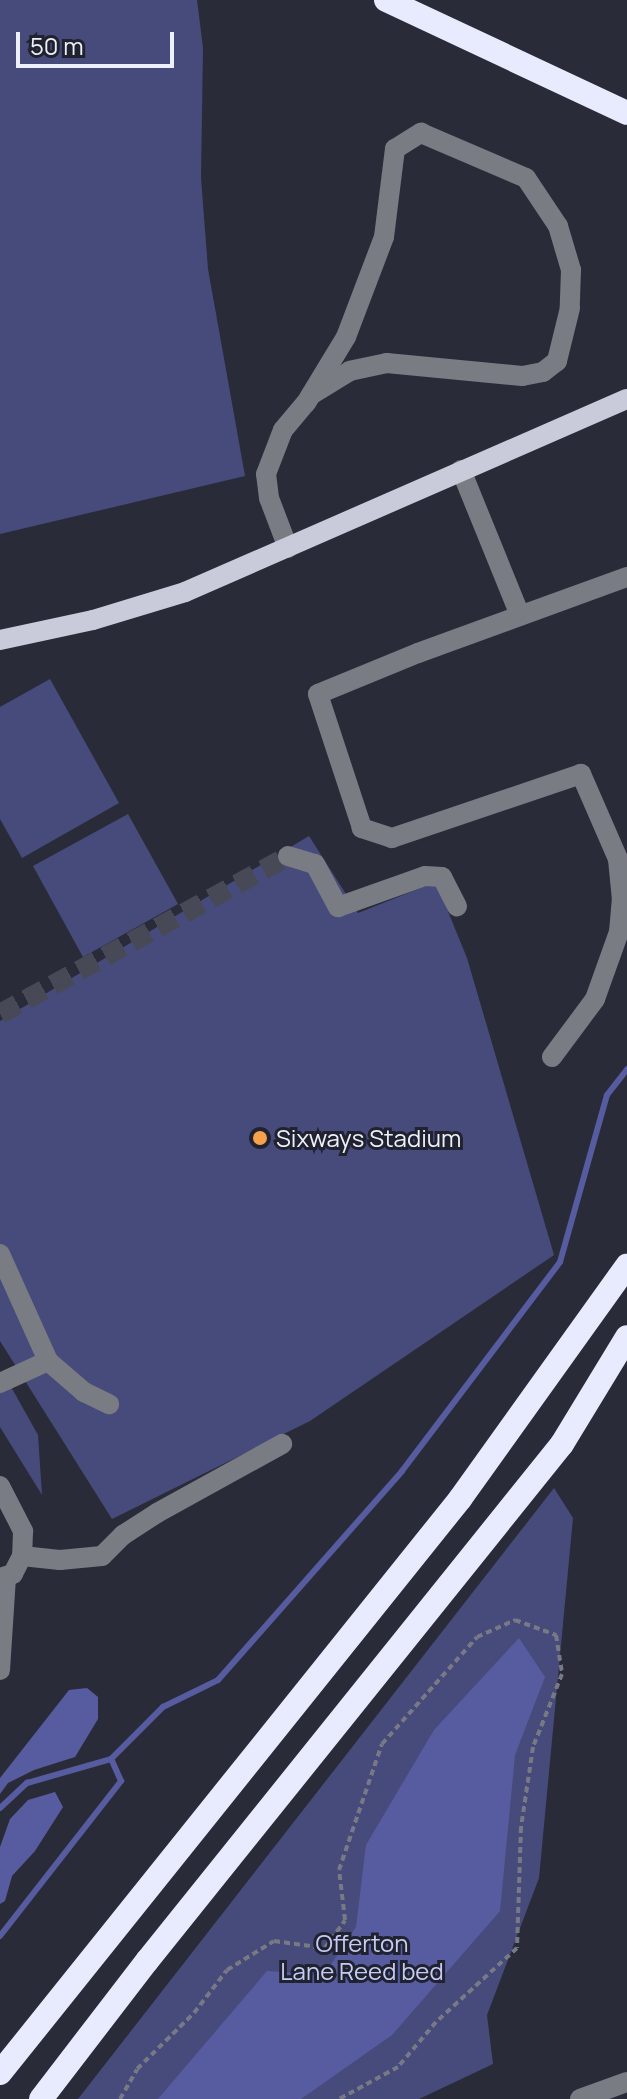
<!DOCTYPE html>
<html>
<head>
<meta charset="utf-8">
<style>
	body { margin:0 }
	#map { position:relative; width:627px; height:2099px; overflow:hidden; background:#2a2b39; font-family:Manrope,sans-serif }
	div>[style] { position:absolute }
	.green>* { inset:0; background:#474b7c }
	.water>* { inset:0; background:#575ca1 }
	.stream>* { height:6px; margin:-3px; padding:0 3px; transform-origin:3px; border-radius:3px; background:#575ca1 }
	.minor-tunnel>* { height:20px; margin-top:-10px; transform-origin:0; background:repeating-linear-gradient(90deg,#474956 0 20px,transparent 0 30px) }
	.path>* { height:4px; margin-top:-2px; transform-origin:0; background:repeating-linear-gradient(90deg,#787985 0 6px,transparent 0 10px) }
	.minor>* { height:20px; margin:-10px; padding:0 10px; transform-origin:10px; border-radius:10px; background:#7a7c83 }
	.major>* { height:20px; margin:-10px; padding:0 10px; transform-origin:10px; border-radius:10px; background:#c9cbda }
	.highway>* { height:24px; margin:-12px; padding:0 12px; transform-origin:12px; border-radius:12px; background:#e8ebfd }
	.dots>* { width:22px; height:22px; translate:-50% -50%; box-sizing:border-box; border:4px solid #20222f; border-radius:50% }
	span { translate:-50% -50%; white-space:nowrap; text-align:center; line-height:1.15; -webkit-text-stroke:6px #20222f; paint-order:stroke }
	.poi-label { font-size:24px; color:#eef0f9 }
	.left { translate:0 -50%; text-align:left }
	.park-label { font-size:24px; color:#c6cbf3 }
	.scale { position:absolute; left:16px; top:32px; width:158px; height:36px; box-sizing:border-box; border:4px solid #eef0f9; border-top:0; padding-left:10px; font-size:24px; line-height:28px; white-space:nowrap; color:#eef0f9; -webkit-text-stroke:6px #20222f; paint-order:stroke }
</style>
</head>
<body>
<div id="map">
	<div class="green">
		<div style="clip-path:polygon(0 0,197px 0,203px 48px,201px 178px,208px 269px,245px 476px,0 534px)"></div>
		<div style="clip-path:polygon(50px 679px,119px 803px,22px 858px,0 819px,0 707px)"></div>
		<div style="clip-path:polygon(128px 814px,178px 904px,83px 957px,33px 866px)"></div>
		<div style="clip-path:polygon(309px 836px,358px 913px,436px 882px,467px 958px,554px 1255px,310px 1421px,112px 1519px,0 1341px,0 1021px)"></div>
		<div style="clip-path:polygon(10px 1385px,38px 1435px,42px 1495px,0 1427px,0 1390px)"></div>
		<div style="clip-path:polygon(554px 1488px,573px 1518px,539px 1878px,487px 2015px,493px 2064px,419px 2099px,78px 2099px)"></div>
	</div>
	<div class="water">
		<div style="clip-path:polygon(519px 1638px,545px 1677px,515px 1755px,500px 1911px,392px 2035px,301px 2099px,158px 2099px,267px 1971px,324px 1975px,356px 1927px,366px 1845px,434px 1730px)"></div>
		<div style="clip-path:polygon(87px 1688px,98px 1697px,98px 1719px,75px 1757px,34px 1770px,8px 1783px,0 1794px,0 1778px,69px 1690px)"></div>
		<div style="clip-path:polygon(55px 1792px,63px 1807px,35px 1851px,12px 1876px,5px 1901px,0 1904px,0 1847px,10px 1819px,28px 1800px)"></div>
	</div>
	<div class="stream">
		<div style="left:0;top:1808px;width:37px;rotate:-43deg"></div>
		<div style="left:27px;top:1783px;width:87px;rotate:-15.9deg"></div>
		<div style="left:111px;top:1759px;width:74px;rotate:-45deg"></div>
		<div style="left:163px;top:1707px;width:61px;rotate:-26.1deg"></div>
		<div style="left:218px;top:1680px;width:278px;rotate:-48.6deg"></div>
		<div style="left:402px;top:1471px;width:262px;rotate:-52.9deg"></div>
		<div style="left:560px;top:1262px;width:173px;rotate:-74.3deg"></div>
		<div style="left:607px;top:1095px;width:33px;rotate:-52deg"></div>
		<div style="left:0;top:1936px;width:197px;rotate:-52deg"></div>
		<div style="left:121px;top:1781px;width:24px;rotate:-114deg"></div>
	</div>
	<div class="minor-tunnel">
		<div style="left:0;top:1014px;width:328px;rotate:-28.7deg"></div>
	</div>
	<div class="path">
		<div style="left:120px;top:2099px;width:34px;rotate:-60deg"></div>
		<div style="left:137px;top:2069px;width:80px;rotate:-44.5deg"></div>
		<div style="left:194px;top:2013px;width:54px;rotate:-52.5deg"></div>
		<div style="left:227px;top:1970px;width:55px;rotate:-31.7deg"></div>
		<div style="left:274px;top:1941px;width:51px;rotate:7.8deg"></div>
		<div style="left:325px;top:1948px;width:34px;rotate:-54deg"></div>
		<div style="left:345px;top:1920px;width:50px;rotate:-96.8deg"></div>
		<div style="left:339px;top:1870px;width:133px;rotate:-71.2deg"></div>
		<div style="left:382px;top:1744px;width:143px;rotate:-48.4deg"></div>
		<div style="left:477px;top:1637px;width:42px;rotate:-24.1deg"></div>
		<div style="left:515px;top:1620px;width:44px;rotate:20.1deg"></div>
		<div style="left:556px;top:1635px;width:39px;rotate:81deg"></div>
		<div style="left:562px;top:1674px;width:79px;rotate:111.7deg"></div>
		<div style="left:533px;top:1747px;width:81px;rotate:98.5deg"></div>
		<div style="left:521px;top:1827px;width:121px;rotate:91.9deg"></div>
		<div style="left:517px;top:1948px;width:110px;rotate:137.6deg"></div>
		<div style="left:436px;top:2022px;width:59px;rotate:130.2deg"></div>
		<div style="left:398px;top:2067px;width:67px;rotate:151.5deg"></div>
	</div>
	<div class="minor">
		<div style="left:461px;top:470px;width:157px;rotate:67.9deg"></div>
		<div style="left:288px;top:548px;width:53px;rotate:-110.8deg"></div>
		<div style="left:269px;top:498px;width:24px;rotate:-97deg"></div>
		<div style="left:266px;top:474px;width:47px;rotate:-68.9deg"></div>
		<div style="left:283px;top:430px;width:35px;rotate:-50deg"></div>
		<div style="left:306px;top:403px;width:77px;rotate:-58.8deg"></div>
		<div style="left:346px;top:337px;width:107px;rotate:-69.2deg"></div>
		<div style="left:384px;top:237px;width:89px;rotate:-82.9deg"></div>
		<div style="left:395px;top:149px;width:31px;rotate:-32deg"></div>
		<div style="left:421px;top:133px;width:114px;rotate:23.2deg"></div>
		<div style="left:526px;top:178px;width:58px;rotate:56.3deg"></div>
		<div style="left:558px;top:226px;width:46px;rotate:73.5deg"></div>
		<div style="left:571px;top:270px;width:38px;rotate:92deg"></div>
		<div style="left:570px;top:308px;width:55px;rotate:103.8deg"></div>
		<div style="left:557px;top:361px;width:18px;rotate:142deg"></div>
		<div style="left:543px;top:372px;width:21px;rotate:169deg"></div>
		<div style="left:522px;top:376px;width:136px;rotate:-174.5deg"></div>
		<div style="left:387px;top:363px;width:38px;rotate:168deg"></div>
		<div style="left:350px;top:371px;width:46px;rotate:148.4deg"></div>
		<div style="left:288px;top:856px;width:28px;rotate:17deg"></div>
		<div style="left:315px;top:864px;width:49px;rotate:61.9deg"></div>
		<div style="left:338px;top:907px;width:92px;rotate:-19.6deg"></div>
		<div style="left:425px;top:876px;width:17px;rotate:3deg"></div>
		<div style="left:442px;top:877px;width:33px;rotate:63deg"></div>
		<div style="left:552px;top:1057px;width:72px;rotate:-53.4deg"></div>
		<div style="left:595px;top:999px;width:71px;rotate:-70.3deg"></div>
		<div style="left:619px;top:932px;width:32px;rotate:-85deg"></div>
		<div style="left:622px;top:900px;width:41px;rotate:-95.6deg"></div>
		<div style="left:618px;top:859px;width:93px;rotate:-113.5deg"></div>
		<div style="left:581px;top:774px;width:200px;rotate:161.3deg"></div>
		<div style="left:392px;top:838px;width:32px;rotate:-162deg"></div>
		<div style="left:362px;top:828px;width:141px;rotate:-108.2deg"></div>
		<div style="left:318px;top:694px;width:108px;rotate:-22.3deg"></div>
		<div style="left:418px;top:653px;width:222px;rotate:-20deg"></div>
		<div style="left:0;top:1254px;width:117px;rotate:65.8deg"></div>
		<div style="left:0;top:1383px;width:53px;rotate:-24.6deg"></div>
		<div style="left:48px;top:1361px;width:48px;rotate:40.7deg"></div>
		<div style="left:84px;top:1392px;width:28px;rotate:26deg"></div>
		<div style="left:0;top:1486px;width:51px;rotate:62.9deg"></div>
		<div style="left:23px;top:1531px;width:25px;rotate:92deg"></div>
		<div style="left:22px;top:1556px;width:20px;rotate:117deg"></div>
		<div style="left:13px;top:1574px;width:14px;rotate:163deg"></div>
		<div style="left:22px;top:1556px;width:38px;rotate:6deg"></div>
		<div style="left:60px;top:1560px;width:42px;rotate:-5.4deg"></div>
		<div style="left:102px;top:1556px;width:30px;rotate:-45deg"></div>
		<div style="left:123px;top:1535px;width:40px;rotate:-32.9deg"></div>
		<div style="left:157px;top:1513px;width:143px;rotate:-28.9deg"></div>
		<div style="left:0;top:1670px;width:94px;rotate:-86.3deg"></div>
		<div style="left:580px;top:2099px;width:50px;rotate:-19.9deg"></div>
	</div>
	<div class="major">
		<div style="left:0;top:640px;width:95px;rotate:-12.1deg"></div>
		<div style="left:93px;top:620px;width:96px;rotate:-16.9deg"></div>
		<div style="left:185px;top:592px;width:482px;rotate:-23.6deg"></div>
	</div>
	<div class="highway">
		<div style="left:386px;top:0;width:266px;rotate:25.1deg"></div>
		<div style="left:0;top:2073px;width:736px;rotate:-51.29deg"></div>
		<div style="left:460px;top:1499px;width:287px;rotate:-54.4deg"></div>
		<div style="left:41px;top:2099px;width:174px;rotate:-52.5deg"></div>
		<div style="left:147px;top:1961px;width:663px;rotate:-51.25deg"></div>
		<div style="left:562px;top:1444px;width:125px;rotate:-58.7deg"></div>
	</div>
	<div class="dots">
		<div style="left:260px;top:1138px;background:#f9a04c"></div>
	</div>
	<div class="poi-label">
		<span class="left" style="left:276px;top:1138px">Sixways Stadium</span>
	</div>
	<div class="park-label">
		<span style="left:362px;top:1957px">Offerton<br>Lane Reed bed</span>
	</div>
	<div class="scale">50 m</div>
</div>
</body>
</html>
